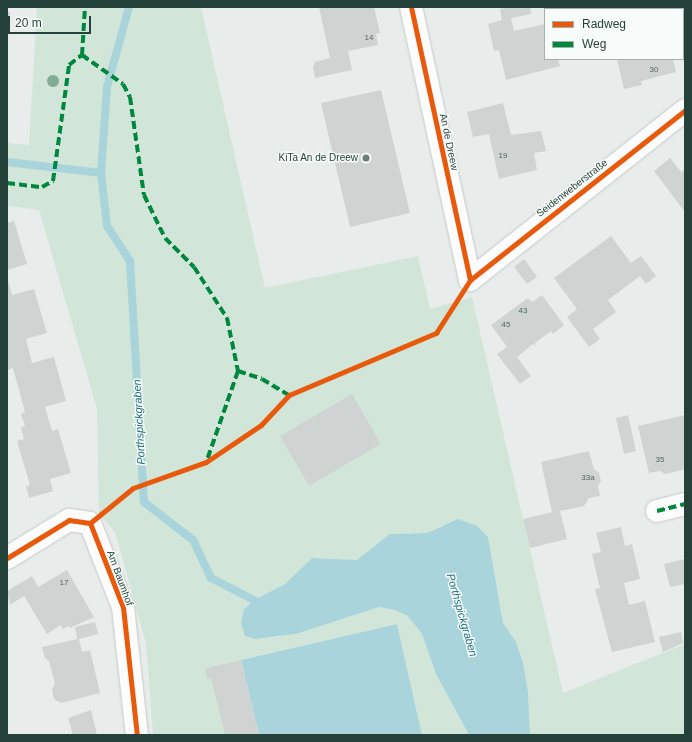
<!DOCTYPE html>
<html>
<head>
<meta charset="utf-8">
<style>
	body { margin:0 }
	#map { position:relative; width:692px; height:742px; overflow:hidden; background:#e8edeb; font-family:Arial,sans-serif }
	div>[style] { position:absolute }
	.green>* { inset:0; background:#d1e6d8 }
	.water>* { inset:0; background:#a9d4db }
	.stream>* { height:8px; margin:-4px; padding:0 4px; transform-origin:4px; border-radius:4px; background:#a9d4db }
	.building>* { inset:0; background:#cfd4d2 }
	.roads { filter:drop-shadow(0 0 1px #c5cac8) drop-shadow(0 0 1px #c5cac8) }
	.street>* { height:22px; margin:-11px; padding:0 11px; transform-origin:11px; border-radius:11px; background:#fcfcfc }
	.quiet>* { height:4px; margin-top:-2px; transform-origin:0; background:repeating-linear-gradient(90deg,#00873e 0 8px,transparent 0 12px) }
	.cycleway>* { height:5px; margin:-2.5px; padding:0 2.5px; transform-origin:2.5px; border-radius:2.5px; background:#e8590c }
	.trees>* { width:12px; height:12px; margin:-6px; border-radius:50%; background:#81ae93 }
	.dots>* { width:11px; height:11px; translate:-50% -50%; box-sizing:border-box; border:2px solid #f7fbf9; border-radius:50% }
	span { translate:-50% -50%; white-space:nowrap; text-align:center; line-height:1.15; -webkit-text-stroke:3px #f7fbf9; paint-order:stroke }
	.number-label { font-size:8px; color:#506761 }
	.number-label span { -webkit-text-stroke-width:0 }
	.street-label { font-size:10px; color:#24423a }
	.poi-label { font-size:10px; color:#24423a }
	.right { translate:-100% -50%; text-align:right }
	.water-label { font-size:11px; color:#1c6f80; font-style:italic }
	.frame { position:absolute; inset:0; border:8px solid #24423a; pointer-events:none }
	.legend { position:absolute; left:544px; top:8px; width:140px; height:52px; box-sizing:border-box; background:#f7fbf9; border:1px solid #a3b1ad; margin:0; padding:5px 7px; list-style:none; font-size:12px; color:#24423a }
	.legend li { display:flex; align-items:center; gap:8px; height:20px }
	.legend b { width:20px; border:1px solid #a3b1ad }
	.scale { position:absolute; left:8px; top:16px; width:83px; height:18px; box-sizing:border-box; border:2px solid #24423a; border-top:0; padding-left:5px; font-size:12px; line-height:14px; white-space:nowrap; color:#24423a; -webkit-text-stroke:3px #f7fbf9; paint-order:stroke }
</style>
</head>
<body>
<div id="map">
	<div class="green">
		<div style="clip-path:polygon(37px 7px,201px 7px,265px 288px,418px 256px,430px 309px,472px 297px,563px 693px,685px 644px,685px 735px,530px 735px,528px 692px,523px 662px,516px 642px,503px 623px,488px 537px,442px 525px,427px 533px,408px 533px,357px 560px,312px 558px,285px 584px,254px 600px,244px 609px,270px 638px,296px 634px,379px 607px,395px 610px,408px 616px,422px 634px,436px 674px,469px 735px,422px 735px,397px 624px,205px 668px,207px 678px,211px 678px,225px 735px,153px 735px,146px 643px,115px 532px,99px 514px,97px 409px,39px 210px,7px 206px,7px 143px,29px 145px)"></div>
	</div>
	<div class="water">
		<div style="clip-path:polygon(458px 519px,477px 526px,488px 537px,503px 623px,516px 642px,523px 662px,528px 692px,530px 735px,469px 735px,436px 674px,422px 634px,408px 616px,395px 610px,379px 607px,296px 634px,255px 639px,245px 636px,241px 623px,244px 609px,254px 600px,285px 584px,312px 558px,357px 560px,390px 534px,427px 533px)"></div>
		<div style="clip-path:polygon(397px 624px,422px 735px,259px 735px,241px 660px)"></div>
	</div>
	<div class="stream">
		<div style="left:129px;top:7px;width:83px;rotate:105.4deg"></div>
		<div style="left:107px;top:87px;width:86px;rotate:94deg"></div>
		<div style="left:101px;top:173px;width:53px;rotate:83.5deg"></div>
		<div style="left:107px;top:226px;width:42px;rotate:56.7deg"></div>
		<div style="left:130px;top:261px;width:241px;rotate:86.7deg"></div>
		<div style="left:144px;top:502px;width:62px;rotate:37.8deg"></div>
		<div style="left:193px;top:540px;width:42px;rotate:64.7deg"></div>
		<div style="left:211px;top:578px;width:48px;rotate:27.1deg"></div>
		<div style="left:254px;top:600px;width:11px;rotate:41deg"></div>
		<div style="left:7px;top:162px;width:95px;rotate:6.7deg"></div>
	</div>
	<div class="building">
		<div style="clip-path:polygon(319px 7px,374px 7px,380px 33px,376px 34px,378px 45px,348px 51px,352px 70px,315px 78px,313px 67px,315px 62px,330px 58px)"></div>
		<div style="clip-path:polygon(508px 7px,530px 7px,531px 14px,511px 18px,514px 31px,545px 24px,545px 59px,558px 59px,560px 66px,506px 80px,499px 50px,494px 51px,488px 24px,502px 20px,500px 9px)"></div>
		<div style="clip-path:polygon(7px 12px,10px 12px,8px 39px,7px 39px)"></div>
		<div style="clip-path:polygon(617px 59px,673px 59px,676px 72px,641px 81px,642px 85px,624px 89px)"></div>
		<div style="clip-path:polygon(381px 90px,410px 213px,350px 227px,321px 103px)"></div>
		<div style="clip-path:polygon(503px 103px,511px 135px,541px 131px,546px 151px,534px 153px,537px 170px,499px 179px,489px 134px,473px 137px,467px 112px)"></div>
		<div style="clip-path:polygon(670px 158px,681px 172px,685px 169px,685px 212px,654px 171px)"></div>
		<div style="clip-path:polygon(14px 221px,27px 264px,7px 270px,7px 223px)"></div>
		<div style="clip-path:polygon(611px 236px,631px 263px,641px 256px,656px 276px,646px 284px,640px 276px,608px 300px,616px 312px,593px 329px,600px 339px,589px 347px,567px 317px,577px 309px,554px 278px)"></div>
		<div style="clip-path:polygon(524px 259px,537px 277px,527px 284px,514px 267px)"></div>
		<div style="clip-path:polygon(7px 277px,12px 295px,34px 289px,47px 333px,26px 339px,32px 363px,54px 357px,66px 401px,45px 407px,52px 431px,58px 429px,71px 473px,50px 479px,53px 491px,29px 498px,26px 486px,30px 485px,17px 441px,24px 439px,21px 427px,25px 426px,21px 414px,25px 412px,13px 368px,8px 370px,7px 366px)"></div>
		<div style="clip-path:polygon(542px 295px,564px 325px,553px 334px,551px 331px,535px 343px,535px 347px,533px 344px,517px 357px,531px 376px,520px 384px,497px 354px,507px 347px,491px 325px,528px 298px,532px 302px)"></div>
		<div style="clip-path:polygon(352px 394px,381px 444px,309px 486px,280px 436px)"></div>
		<div style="clip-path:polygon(628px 415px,636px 451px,624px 454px,616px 418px)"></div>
		<div style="clip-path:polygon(685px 415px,685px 466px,683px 470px,665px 474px,660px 471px,649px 473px,638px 426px)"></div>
		<div style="clip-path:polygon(589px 451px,594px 469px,599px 473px,601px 481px,598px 486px,600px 496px,589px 498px,584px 506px,560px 511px,567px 539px,530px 548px,523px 519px,552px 512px,541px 462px)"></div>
		<div style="clip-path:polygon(621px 527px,625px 546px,632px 544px,640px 579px,624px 583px,629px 605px,645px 601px,655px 642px,612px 652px,595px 589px,600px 588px,592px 554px,601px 552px,596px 533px)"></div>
		<div style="clip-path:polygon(685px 559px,685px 584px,670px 587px,664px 564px)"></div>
		<div style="clip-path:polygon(67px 570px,94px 617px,70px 628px,69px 626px,63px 629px,61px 625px,47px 634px,24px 596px,10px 605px,7px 591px,32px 576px,38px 587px)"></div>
		<div style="clip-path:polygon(95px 622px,98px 634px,79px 639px,82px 652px,90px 650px,100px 693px,61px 703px,54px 699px,52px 689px,55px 684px,49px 661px,45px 658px,42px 647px,77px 639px,75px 627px)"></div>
		<div style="clip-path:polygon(681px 632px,683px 643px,663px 652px,659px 637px)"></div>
		<div style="clip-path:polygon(241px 660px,259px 735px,225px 735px,211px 678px,207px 679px,205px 668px)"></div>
		<div style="clip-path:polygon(91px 710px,97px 735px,73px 735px,68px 718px)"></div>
	</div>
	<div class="roads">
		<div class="street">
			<div style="left:411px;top:7px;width:279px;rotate:77.8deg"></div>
			<div style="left:470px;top:280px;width:274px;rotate:-38.3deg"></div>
			<div style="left:657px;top:511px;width:29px;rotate:-14deg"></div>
			<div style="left:7px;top:558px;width:73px;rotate:-31.5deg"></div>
			<div style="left:69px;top:520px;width:21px;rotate:8deg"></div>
			<div style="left:90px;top:523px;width:90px;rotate:68.6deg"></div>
			<div style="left:123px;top:607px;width:129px;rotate:83.8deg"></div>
		</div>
	</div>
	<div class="quiet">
		<div style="left:82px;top:55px;width:50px;rotate:35.3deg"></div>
		<div style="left:123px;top:84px;width:15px;rotate:62deg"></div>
		<div style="left:130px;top:97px;width:99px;rotate:81.9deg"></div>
		<div style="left:144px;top:195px;width:48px;rotate:64deg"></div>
		<div style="left:165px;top:238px;width:41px;rotate:45deg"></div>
		<div style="left:194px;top:267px;width:61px;rotate:57.1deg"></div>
		<div style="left:227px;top:318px;width:54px;rotate:78.3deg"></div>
		<div style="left:238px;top:371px;width:94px;rotate:109.2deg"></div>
		<div style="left:7px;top:183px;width:35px;rotate:7deg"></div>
		<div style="left:42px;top:187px;width:13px;rotate:-29deg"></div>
		<div style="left:53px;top:181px;width:117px;rotate:-82.1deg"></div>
		<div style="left:69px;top:65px;width:16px;rotate:-38deg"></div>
		<div style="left:82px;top:55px;width:48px;rotate:-86.4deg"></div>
		<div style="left:238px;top:371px;width:25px;rotate:18deg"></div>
		<div style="left:262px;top:379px;width:31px;rotate:31deg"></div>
		<div style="left:657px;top:511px;width:29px;rotate:-14deg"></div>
	</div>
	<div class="cycleway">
		<div style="left:411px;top:7px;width:279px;rotate:77.8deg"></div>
		<div style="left:90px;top:523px;width:55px;rotate:-39.1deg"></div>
		<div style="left:133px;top:488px;width:77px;rotate:-19.6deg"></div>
		<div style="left:206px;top:462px;width:66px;rotate:-33.9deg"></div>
		<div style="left:261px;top:425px;width:41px;rotate:-47deg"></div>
		<div style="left:289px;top:395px;width:160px;rotate:-22.9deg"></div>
		<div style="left:436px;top:333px;width:63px;rotate:-57.3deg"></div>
		<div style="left:470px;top:280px;width:274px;rotate:-38.3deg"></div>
		<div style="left:90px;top:523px;width:90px;rotate:68.6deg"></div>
		<div style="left:123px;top:607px;width:129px;rotate:83.8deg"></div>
		<div style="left:7px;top:558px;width:73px;rotate:-31.5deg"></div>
		<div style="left:69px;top:520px;width:21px;rotate:8deg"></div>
	</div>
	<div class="trees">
		<div style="left:53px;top:81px"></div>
	</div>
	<div class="dots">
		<div style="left:366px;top:158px;background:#697e78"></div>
	</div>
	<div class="number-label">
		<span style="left:369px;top:38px">14</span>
		<span style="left:654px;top:70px">30</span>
		<span style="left:503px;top:156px">19</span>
		<span style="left:523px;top:311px">43</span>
		<span style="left:506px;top:325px">45</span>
		<span style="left:660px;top:460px">35</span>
		<span style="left:588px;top:478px">33a</span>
		<span style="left:64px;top:583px">17</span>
	</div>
	<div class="street-label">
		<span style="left:449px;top:142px;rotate:78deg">An de Dreew</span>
		<span style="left:572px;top:188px;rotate:-38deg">Seidenweberstraße</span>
		<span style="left:120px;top:578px;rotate:70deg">Am Baumhof</span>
	</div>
	<div class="poi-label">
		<span class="right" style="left:358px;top:158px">KiTa An de Dreew</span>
	</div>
	<div class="water-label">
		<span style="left:139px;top:422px;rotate:-93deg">Porthspickgraben</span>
		<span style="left:462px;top:615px;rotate:74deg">Porthspickgraben</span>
	</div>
	<div class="frame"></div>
	<ul class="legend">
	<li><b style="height:5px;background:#e8590c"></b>Radweg</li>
	<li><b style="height:5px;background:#00873e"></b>Weg</li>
	</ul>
	<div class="scale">20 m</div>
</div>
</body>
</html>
